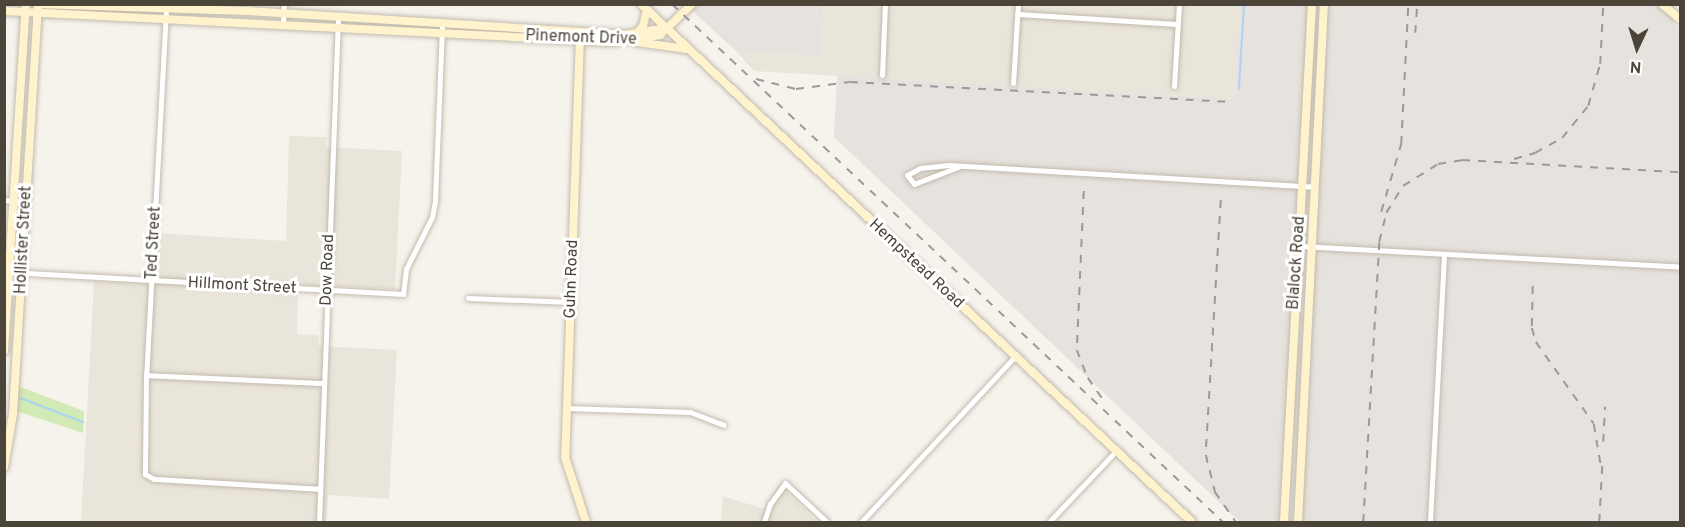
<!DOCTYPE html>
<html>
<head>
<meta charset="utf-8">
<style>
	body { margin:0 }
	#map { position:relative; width:1685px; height:527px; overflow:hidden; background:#f6f3ec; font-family:Overpass,sans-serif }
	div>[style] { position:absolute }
	.residential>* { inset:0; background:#eae5da }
	.industrial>* { inset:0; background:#e6e2dd }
	.green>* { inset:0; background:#d2eab5 }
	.stream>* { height:1.5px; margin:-0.75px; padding:0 0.75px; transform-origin:0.75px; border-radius:0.75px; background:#a9d4f2 }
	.roads { filter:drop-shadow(0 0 2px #c2bbae) drop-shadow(0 0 2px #c2bbae) }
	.street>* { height:5px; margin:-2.5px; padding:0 2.5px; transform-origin:2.5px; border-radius:2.5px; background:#fff }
	.secondary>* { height:8px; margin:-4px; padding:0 4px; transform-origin:4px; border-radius:4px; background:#fff3cd }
	.rail>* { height:1.5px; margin-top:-0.75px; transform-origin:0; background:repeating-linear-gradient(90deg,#9a9a9a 0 8px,transparent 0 16px) }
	span { translate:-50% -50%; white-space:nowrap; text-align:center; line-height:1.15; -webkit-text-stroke:6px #fff; paint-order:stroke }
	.street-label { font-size:16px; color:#4b4439 }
	.frame { position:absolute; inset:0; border:6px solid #4b4439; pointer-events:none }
	.north { position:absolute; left:1607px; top:18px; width:60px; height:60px; -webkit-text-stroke:4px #fff; paint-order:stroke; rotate:184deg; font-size:16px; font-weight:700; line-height:24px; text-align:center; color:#4b4439 }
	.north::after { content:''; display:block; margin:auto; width:21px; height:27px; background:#4b4439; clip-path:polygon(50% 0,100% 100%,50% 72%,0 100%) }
</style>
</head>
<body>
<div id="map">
	<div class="residential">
		<div style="clip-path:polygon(824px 5px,1240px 5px,1234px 99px,754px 71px,736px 51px,821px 56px)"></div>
		<div style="clip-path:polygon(289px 136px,327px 137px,325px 147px,402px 151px,395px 289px,298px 285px,297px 334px,318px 335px,319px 346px,397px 350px,389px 499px,328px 495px,326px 522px,81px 522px,94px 281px,154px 285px,157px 233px,286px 241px)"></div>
		<div style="clip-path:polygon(779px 485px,818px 522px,721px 522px,723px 496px,764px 509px)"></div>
	</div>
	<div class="industrial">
		<div style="clip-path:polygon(686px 5px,824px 5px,821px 56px,736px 51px)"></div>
		<div style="clip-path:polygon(1240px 5px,1675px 5px,1673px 24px,1680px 29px,1680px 522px,1240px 522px,834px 137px,837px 76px,1234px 99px)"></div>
	</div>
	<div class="green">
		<div style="clip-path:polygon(18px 386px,84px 411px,83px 433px,16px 411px)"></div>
	</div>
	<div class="stream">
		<div style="left:1239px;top:89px;width:85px;rotate:-86.6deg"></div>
		<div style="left:18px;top:397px;width:70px;rotate:21deg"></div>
	</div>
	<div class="roads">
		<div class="street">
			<div style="left:166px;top:10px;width:366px;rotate:93.1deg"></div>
			<div style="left:146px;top:375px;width:99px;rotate:90.6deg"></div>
			<div style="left:145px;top:474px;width:10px;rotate:29deg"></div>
			<div style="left:154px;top:479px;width:166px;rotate:3.4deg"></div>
			<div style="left:1017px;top:14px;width:161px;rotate:3.6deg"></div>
			<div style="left:283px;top:23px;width:19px;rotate:-87deg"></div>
			<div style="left:882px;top:75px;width:71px;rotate:-87.6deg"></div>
			<div style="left:1013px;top:83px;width:79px;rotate:-86.4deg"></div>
			<div style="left:1174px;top:86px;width:82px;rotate:-86.5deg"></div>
			<div style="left:958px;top:167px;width:47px;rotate:158.9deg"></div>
			<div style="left:914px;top:184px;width:11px;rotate:-128deg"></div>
			<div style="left:907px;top:175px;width:15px;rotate:-28deg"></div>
			<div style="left:920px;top:168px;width:29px;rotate:-6deg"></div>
			<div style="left:949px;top:165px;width:366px;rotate:3.4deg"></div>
			<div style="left:4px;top:200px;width:22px;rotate:5deg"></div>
			<div style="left:1298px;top:246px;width:383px;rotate:3.1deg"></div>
			<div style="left:9px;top:272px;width:395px;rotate:3.2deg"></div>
			<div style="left:403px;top:294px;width:25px;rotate:-83deg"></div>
			<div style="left:406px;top:269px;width:58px;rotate:-63.4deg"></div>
			<div style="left:432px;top:217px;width:16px;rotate:-79deg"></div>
			<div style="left:435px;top:201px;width:178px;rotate:-87.7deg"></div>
			<div style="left:468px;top:298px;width:103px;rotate:2.2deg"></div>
			<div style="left:146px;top:375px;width:177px;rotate:2.6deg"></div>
			<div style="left:566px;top:408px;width:124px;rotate:1.8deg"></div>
			<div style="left:690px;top:412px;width:36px;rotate:21deg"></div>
			<div style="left:319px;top:522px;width:504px;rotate:-87.84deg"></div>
			<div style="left:764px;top:522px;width:19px;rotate:-72deg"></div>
			<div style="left:770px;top:504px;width:26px;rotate:-54deg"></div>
			<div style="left:785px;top:483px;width:57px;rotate:42.9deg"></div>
			<div style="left:861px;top:522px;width:226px;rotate:-47.1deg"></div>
			<div style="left:1049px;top:522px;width:98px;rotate:-46.7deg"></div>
			<div style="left:1430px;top:522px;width:268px;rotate:-87deg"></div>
		</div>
		<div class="secondary">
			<div style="left:37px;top:4px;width:210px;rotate:1.9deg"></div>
			<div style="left:247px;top:11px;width:379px;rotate:3.6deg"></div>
			<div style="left:625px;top:35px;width:42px;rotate:-9.7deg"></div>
			<div style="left:641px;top:4px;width:756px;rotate:43.23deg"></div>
			<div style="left:1662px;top:4px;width:23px;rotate:40deg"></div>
			<div style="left:4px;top:11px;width:609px;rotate:2.92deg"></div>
			<div style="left:612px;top:42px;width:49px;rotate:-8.3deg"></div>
			<div style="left:660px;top:35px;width:45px;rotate:-44.1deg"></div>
			<div style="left:635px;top:35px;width:12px;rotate:-48deg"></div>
			<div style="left:643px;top:26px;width:16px;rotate:-76deg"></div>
			<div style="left:580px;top:36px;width:421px;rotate:92deg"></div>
			<div style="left:565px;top:457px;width:68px;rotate:72.1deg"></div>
			<div style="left:637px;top:42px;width:49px;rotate:8.1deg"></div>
			<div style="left:4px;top:351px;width:348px;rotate:-86.4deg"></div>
			<div style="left:4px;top:467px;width:54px;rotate:-80.4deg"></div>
			<div style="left:13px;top:414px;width:406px;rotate:-86.5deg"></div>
			<div style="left:1284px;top:522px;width:519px;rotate:-86.91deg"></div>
			<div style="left:1298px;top:522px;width:519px;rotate:-87.13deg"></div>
		</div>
	</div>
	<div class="rail">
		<div style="left:672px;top:4px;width:756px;rotate:43.23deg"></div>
		<div style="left:1415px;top:33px;width:29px;rotate:-86deg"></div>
		<div style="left:756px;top:79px;width:41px;rotate:14deg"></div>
		<div style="left:796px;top:89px;width:54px;rotate:-7.4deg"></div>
		<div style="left:850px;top:82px;width:377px;rotate:3deg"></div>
		<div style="left:1514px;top:159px;width:22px;rotate:-16deg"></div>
		<div style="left:1535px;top:153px;width:31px;rotate:-29deg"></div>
		<div style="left:1562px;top:138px;width:41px;rotate:-50.9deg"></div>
		<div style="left:1588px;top:106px;width:44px;rotate:-74.1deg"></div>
		<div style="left:1600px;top:64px;width:60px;rotate:-87.1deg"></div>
		<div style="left:1084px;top:191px;width:159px;rotate:92.5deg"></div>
		<div style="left:1077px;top:350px;width:30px;rotate:69deg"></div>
		<div style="left:1088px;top:378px;width:32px;rotate:55deg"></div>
		<div style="left:1221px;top:200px;width:255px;rotate:93.4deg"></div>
		<div style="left:1206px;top:455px;width:38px;rotate:76deg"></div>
		<div style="left:1215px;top:492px;width:37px;rotate:55deg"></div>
		<div style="left:1381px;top:212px;width:71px;rotate:-73.6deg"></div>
		<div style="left:1401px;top:144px;width:140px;rotate:-87.1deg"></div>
		<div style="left:1533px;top:286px;width:42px;rotate:91.4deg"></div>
		<div style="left:1532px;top:328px;width:15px;rotate:74deg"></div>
		<div style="left:1536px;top:342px;width:100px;rotate:54.7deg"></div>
		<div style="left:1594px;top:424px;width:49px;rotate:80.5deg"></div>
		<div style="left:1603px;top:442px;width:35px;rotate:-87deg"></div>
		<div style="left:1363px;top:522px;width:280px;rotate:-86.7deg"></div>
		<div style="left:1379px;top:242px;width:30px;rotate:-76deg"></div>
		<div style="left:1386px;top:213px;width:32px;rotate:-58deg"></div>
		<div style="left:1403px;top:186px;width:41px;rotate:-32.2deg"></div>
		<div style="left:1438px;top:164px;width:24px;rotate:-9deg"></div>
		<div style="left:1462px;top:160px;width:218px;rotate:3.2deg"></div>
		<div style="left:1599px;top:522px;width:56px;rotate:-86.9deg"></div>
	</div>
	<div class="street-label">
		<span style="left:581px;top:38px;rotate:2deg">Pinemont Drive</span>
		<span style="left:24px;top:240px;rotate:-87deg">Hollister Street</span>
		<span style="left:154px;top:243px;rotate:-87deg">Ted Street</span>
		<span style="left:1297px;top:263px;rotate:-86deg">Blalock Road</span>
		<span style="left:916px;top:264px;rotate:43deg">Hempstead Road</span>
		<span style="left:328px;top:270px;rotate:-88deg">Dow Road</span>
		<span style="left:572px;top:279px;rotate:-88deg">Guhn Road</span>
		<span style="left:242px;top:286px;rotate:3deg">Hillmont Street</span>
	</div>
	<div class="frame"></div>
	<div class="north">N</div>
</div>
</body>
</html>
